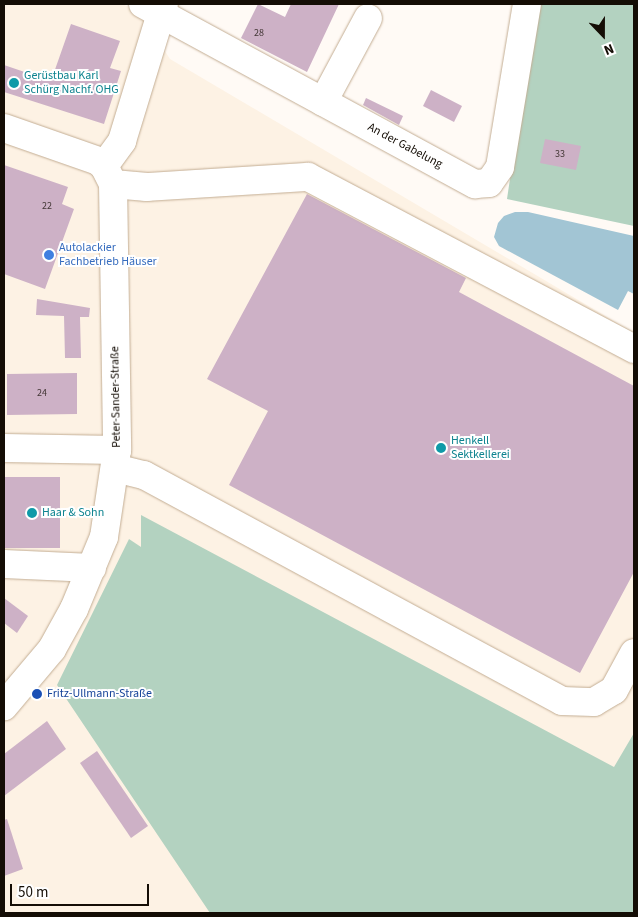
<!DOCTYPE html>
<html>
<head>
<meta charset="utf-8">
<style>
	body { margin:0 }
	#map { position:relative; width:638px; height:917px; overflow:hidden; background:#fffaf5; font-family:"Source Sans 3",sans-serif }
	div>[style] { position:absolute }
	.built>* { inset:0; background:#fdf2e4 }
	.green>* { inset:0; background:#b3d2c0 }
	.water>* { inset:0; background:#a2c5d4 }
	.building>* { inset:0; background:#cdb1c6 }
	.roads { filter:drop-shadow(0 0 1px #c3ad93) drop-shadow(0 0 1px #c3ad93) }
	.minor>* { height:28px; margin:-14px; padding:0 14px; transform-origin:14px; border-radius:14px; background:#fff }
	.dots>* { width:14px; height:14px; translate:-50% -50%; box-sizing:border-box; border:2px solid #fff; border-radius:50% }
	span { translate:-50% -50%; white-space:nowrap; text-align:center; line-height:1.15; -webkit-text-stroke:4px #fff; paint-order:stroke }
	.number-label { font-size:10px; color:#423635 }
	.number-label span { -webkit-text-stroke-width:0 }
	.culture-label { font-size:12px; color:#0d838f }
	.left { translate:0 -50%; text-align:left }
	.street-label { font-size:12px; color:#140d05 }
	.shop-label { font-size:12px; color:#366cbe }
	.transit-label { font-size:12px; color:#164399 }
	.frame { position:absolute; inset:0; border:5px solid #140d05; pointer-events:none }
	.north { position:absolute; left:578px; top:10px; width:50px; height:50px; -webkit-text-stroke:4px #fff; paint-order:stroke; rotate:158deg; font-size:14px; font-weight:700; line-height:20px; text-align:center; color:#140d05 }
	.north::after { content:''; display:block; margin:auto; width:18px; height:22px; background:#140d05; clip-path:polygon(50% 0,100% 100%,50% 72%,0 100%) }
	.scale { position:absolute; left:10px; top:884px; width:139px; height:22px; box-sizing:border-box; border:2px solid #140d05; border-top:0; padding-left:6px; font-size:15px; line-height:18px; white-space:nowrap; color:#140d05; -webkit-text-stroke:4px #fff; paint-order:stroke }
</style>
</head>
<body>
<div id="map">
	<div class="built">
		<div style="clip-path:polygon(4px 4px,123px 4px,141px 14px,170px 59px,634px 333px,634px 913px,4px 913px)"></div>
	</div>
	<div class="green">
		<div style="clip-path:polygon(536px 4px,634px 4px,634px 226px,507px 199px)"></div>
		<div style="clip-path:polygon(141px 515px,614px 767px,634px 733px,634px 913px,210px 913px,57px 685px,129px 539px,141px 547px)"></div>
	</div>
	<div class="water">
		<div style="clip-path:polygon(515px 212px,528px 212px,634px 236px,634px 294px,628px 291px,618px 310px,499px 246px,494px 237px,498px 223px,504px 216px)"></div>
	</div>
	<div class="building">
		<div style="clip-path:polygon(258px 4px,285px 17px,291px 4px,339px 4px,307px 72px,241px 38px)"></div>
		<div style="clip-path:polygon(71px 24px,120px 41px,110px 68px,121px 71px,104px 124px,4px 92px,4px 65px,51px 81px)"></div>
		<div style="clip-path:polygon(431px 90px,462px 106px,454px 122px,423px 106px)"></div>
		<div style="clip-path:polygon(366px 98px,403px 116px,399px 125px,363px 105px)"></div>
		<div style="clip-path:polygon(545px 139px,581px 146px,576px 170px,540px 163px)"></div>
		<div style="clip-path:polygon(4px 165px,68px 187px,62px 204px,74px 209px,45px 289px,4px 274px)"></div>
		<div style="clip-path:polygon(307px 194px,466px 278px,459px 292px,634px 386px,634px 572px,580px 673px,229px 485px,268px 411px,207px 379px)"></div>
		<div style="clip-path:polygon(37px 299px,90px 308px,89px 317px,80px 317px,81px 358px,65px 358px,64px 316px,36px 315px)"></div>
		<div style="clip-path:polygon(77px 373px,77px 414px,7px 415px,7px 374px)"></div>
		<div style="clip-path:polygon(4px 477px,60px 477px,60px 548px,4px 548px)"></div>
		<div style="clip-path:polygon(4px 598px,28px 616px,17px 633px,4px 623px)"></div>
		<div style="clip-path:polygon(47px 721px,66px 749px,4px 796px,4px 754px)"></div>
		<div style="clip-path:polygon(97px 751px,148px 826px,131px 838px,80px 763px)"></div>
		<div style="clip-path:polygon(7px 819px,23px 869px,4px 876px,4px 820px)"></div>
	</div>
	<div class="roads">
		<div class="minor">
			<div style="left:143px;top:4px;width:378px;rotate:28.5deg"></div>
			<div style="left:475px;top:184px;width:14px;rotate:-4deg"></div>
			<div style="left:489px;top:183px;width:19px;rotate:-55deg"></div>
			<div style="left:500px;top:167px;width:165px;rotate:-80.6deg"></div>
			<div style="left:323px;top:102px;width:95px;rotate:-61.8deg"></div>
			<div style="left:4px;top:128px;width:100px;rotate:19.3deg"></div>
			<div style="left:98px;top:161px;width:8px;rotate:40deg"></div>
			<div style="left:104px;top:166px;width:20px;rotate:63deg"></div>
			<div style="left:113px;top:184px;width:266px;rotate:89.1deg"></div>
			<div style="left:117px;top:450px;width:88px;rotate:98.5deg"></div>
			<div style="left:104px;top:537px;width:78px;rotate:112.6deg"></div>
			<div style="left:74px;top:609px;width:46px;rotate:118.8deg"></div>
			<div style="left:52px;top:649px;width:75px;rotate:130.1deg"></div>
			<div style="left:104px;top:166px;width:31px;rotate:-54deg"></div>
			<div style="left:122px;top:141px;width:143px;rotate:-73deg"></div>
			<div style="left:113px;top:184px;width:34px;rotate:5deg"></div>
			<div style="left:147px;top:187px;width:161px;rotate:-3.6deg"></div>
			<div style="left:308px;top:177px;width:369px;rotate:27.8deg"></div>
			<div style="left:4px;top:448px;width:113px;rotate:1deg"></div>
			<div style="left:115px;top:468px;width:30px;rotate:14deg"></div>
			<div style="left:144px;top:475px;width:475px;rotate:28.4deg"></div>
			<div style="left:562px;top:701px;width:32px;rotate:2deg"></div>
			<div style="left:594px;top:702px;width:23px;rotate:-31deg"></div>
			<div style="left:614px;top:690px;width:42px;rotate:-61.6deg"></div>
			<div style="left:4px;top:564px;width:88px;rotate:2.6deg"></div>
		</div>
	</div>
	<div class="dots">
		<div style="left:14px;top:83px;background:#0f9aa8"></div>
		<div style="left:49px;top:255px;background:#3f7fe0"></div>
		<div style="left:441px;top:448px;background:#0f9aa8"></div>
		<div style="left:32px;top:513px;background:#0f9aa8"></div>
		<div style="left:37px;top:694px;background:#1a4fb4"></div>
	</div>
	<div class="number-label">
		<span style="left:259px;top:34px">28</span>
		<span style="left:560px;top:155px">33</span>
		<span style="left:47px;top:207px">22</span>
		<span style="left:42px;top:394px">24</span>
	</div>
	<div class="culture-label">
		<span class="left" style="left:24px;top:83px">Gerüstbau Karl<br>Schürg Nachf. OHG</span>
		<span class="left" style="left:451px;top:448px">Henkell<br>Sektkellerei</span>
		<span class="left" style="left:42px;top:513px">Haar &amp; Sohn</span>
	</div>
	<div class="street-label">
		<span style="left:405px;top:146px;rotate:28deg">An der Gabelung</span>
		<span style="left:116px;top:397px;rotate:-91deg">Peter-Sander-Straße</span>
	</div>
	<div class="shop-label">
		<span class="left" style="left:59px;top:255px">Autolackier<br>Fachbetrieb Häuser</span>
	</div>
	<div class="transit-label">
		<span class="left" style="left:47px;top:694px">Fritz-Ullmann-Straße</span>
	</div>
	<div class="frame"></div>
	<div class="north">N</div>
	<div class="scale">50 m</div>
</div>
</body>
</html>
